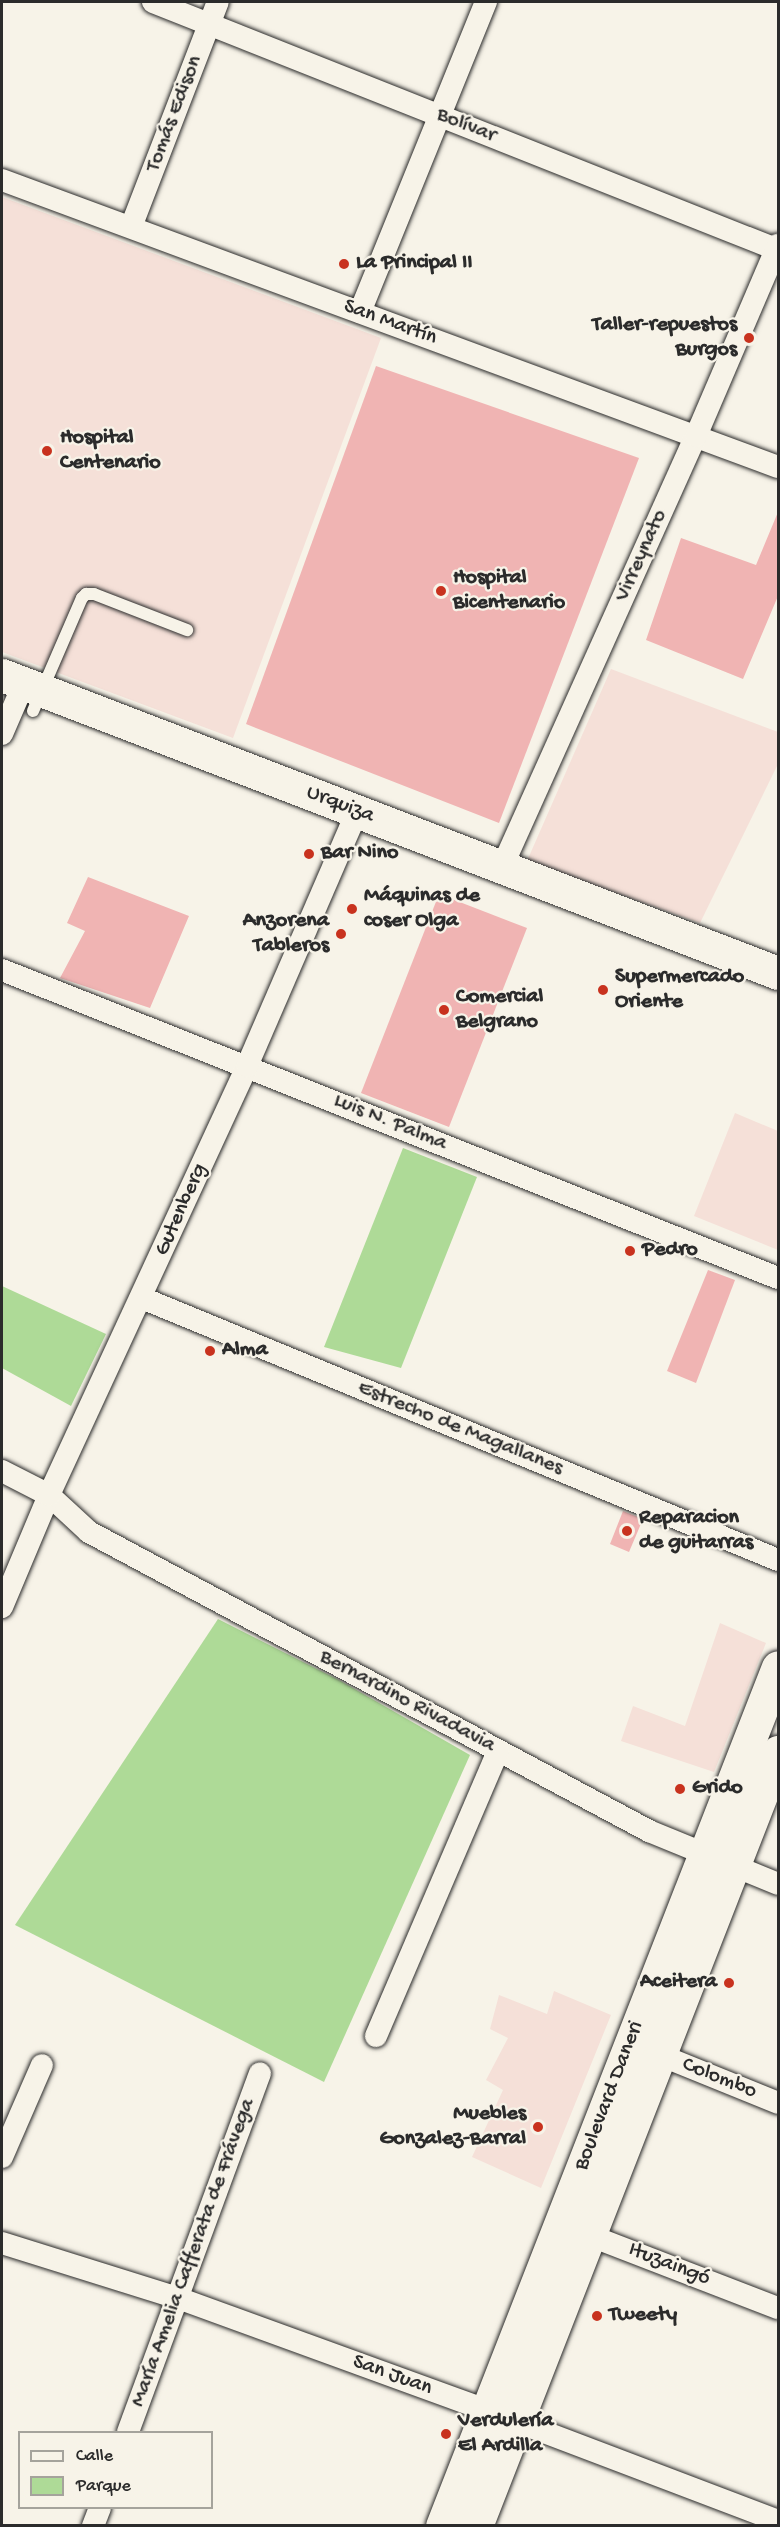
<!DOCTYPE html>
<html>
<head>
<meta charset="utf-8">
<style>
	body { margin:0 }
	#map { position:relative; width:780px; height:2527px; overflow:hidden; background:#f7f3e8; font-family:"Gochi Hand",sans-serif }
	div>[style] { position:absolute }
	.built>* { inset:0; background:#f5e0d8 }
	.green>* { inset:0; background:#aeda97 }
	.building>* { inset:0; background:#f0b4b3 }
	.roads { filter:drop-shadow(0 0 2px #2b2b2b) drop-shadow(0 0 2px #2b2b2b) }
	.lane>* { height:12px; margin:-6px; padding:0 6px; transform-origin:6px; border-radius:6px; background:#f7f3e8 }
	.street>* { height:22px; margin:-11px; padding:0 11px; transform-origin:11px; border-radius:11px; background:#f7f3e8 }
	.secondary>* { height:33px; margin:-16.5px; padding:0 16.5px; transform-origin:16.5px; border-radius:16.5px; background:#f7f3e8 }
	.dots>* { width:16px; height:16px; translate:-50% -50%; box-sizing:border-box; border:3px solid #f7f3e8; border-radius:50% }
	span { translate:-50% -50%; white-space:nowrap; text-align:center; line-height:1.15; -webkit-text-stroke:4.5px #f7f3e8; paint-order:stroke }
	.street-label { font-size:22px; color:#2b2b2b }
	.poi-label { font-size:22px; color:#2b2b2b; font-weight:700 }
	.left { translate:0 -50%; text-align:left }
	.right { translate:-100% -50%; text-align:right }
	.frame { position:absolute; inset:0; border:3px solid #2b2b2b; pointer-events:none }
	.legend { position:absolute; left:18px; top:2431px; width:195px; height:78px; box-sizing:border-box; background:#f7f3e8; border:2px solid #a5a39c; margin:0; padding:8px 10px; list-style:none; font-size:18px; color:#2b2b2b }
	.legend li { display:flex; align-items:center; gap:12px; height:30px }
	.legend b { width:30px; border:2px solid #a5a39c }
</style>
</head>
<body>
<div id="map">
	<div class="built">
		<div style="clip-path:polygon(2px 197px,381px 338px,233px 738px,2px 652px)"></div>
		<div style="clip-path:polygon(611px 669px,778px 732px,778px 764px,700px 923px,527px 861px)"></div>
		<div style="clip-path:polygon(735px 1113px,778px 1131px,778px 1250px,694px 1216px)"></div>
		<div style="clip-path:polygon(720px 1623px,766px 1643px,714px 1772px,621px 1741px,633px 1706px,685px 1726px)"></div>
		<div style="clip-path:polygon(554px 1991px,611px 2015px,541px 2188px,472px 2157px,503px 2090px,486px 2080px,508px 2038px,490px 2029px,499px 1995px,547px 2014px)"></div>
	</div>
	<div class="green">
		<div style="clip-path:polygon(403px 1148px,477px 1177px,401px 1368px,324px 1347px)"></div>
		<div style="clip-path:polygon(2px 1286px,106px 1334px,71px 1406px,2px 1368px)"></div>
		<div style="clip-path:polygon(218px 1619px,339px 1680px,470px 1755px,324px 2082px,15px 1925px)"></div>
	</div>
	<div class="building">
		<div style="clip-path:polygon(376px 366px,639px 458px,499px 823px,246px 724px)"></div>
		<div style="clip-path:polygon(778px 512px,778px 596px,743px 679px,646px 640px,681px 538px,756px 565px)"></div>
		<div style="clip-path:polygon(88px 877px,189px 916px,150px 1008px,60px 978px,85px 931px,67px 923px)"></div>
		<div style="clip-path:polygon(439px 894px,527px 928px,449px 1127px,361px 1093px)"></div>
		<div style="clip-path:polygon(708px 1270px,735px 1280px,696px 1383px,667px 1371px)"></div>
		<div style="clip-path:polygon(623px 1511px,643px 1519px,629px 1552px,610px 1544px)"></div>
	</div>
	<div class="roads">
		<div class="lane">
			<div style="left:33px;top:711px;width:123px;rotate:-66.6deg"></div>
			<div style="left:82px;top:598px;width:6px;rotate:-45deg"></div>
			<div style="left:86px;top:594px;width:8px"></div>
			<div style="left:94px;top:594px;width:100px;rotate:21.2deg"></div>
		</div>
		<div class="street">
			<div style="left:153px;top:2px;width:672px;rotate:21.64deg"></div>
			<div style="left:2px;top:180px;width:827px;rotate:20.3deg"></div>
			<div style="left:131px;top:227px;width:241px;rotate:-68.9deg"></div>
			<div style="left:360px;top:312px;width:335px;rotate:-67.9deg"></div>
			<div style="left:2px;top:734px;width:56px;rotate:-66.7deg"></div>
			<div style="left:502px;top:867px;width:473px;rotate:-65.8deg"></div>
			<div style="left:696px;top:436px;width:208px;rotate:-66.8deg"></div>
			<div style="left:2px;top:970px;width:835px;rotate:21.65deg"></div>
			<div style="left:142px;top:1298px;width:688px;rotate:22.39deg"></div>
			<div style="left:2px;top:1471px;width:53px;rotate:27.1deg"></div>
			<div style="left:49px;top:1495px;width:54px;rotate:42.8deg"></div>
			<div style="left:89px;top:1532px;width:635px;rotate:28.1deg"></div>
			<div style="left:649px;top:1831px;width:139px;rotate:22.3deg"></div>
			<div style="left:2px;top:1607px;width:121px;rotate:-67.2deg"></div>
			<div style="left:49px;top:1495px;width:472px;rotate:-65.2deg"></div>
			<div style="left:247px;top:1066px;width:277px;rotate:-66.6deg"></div>
			<div style="left:376px;top:2036px;width:310px;rotate:-66.8deg"></div>
			<div style="left:660px;top:2055px;width:127px;rotate:22.1deg"></div>
			<div style="left:2px;top:2157px;width:100px;rotate:-66.5deg"></div>
			<div style="left:578px;top:2231px;width:214px;rotate:21.1deg"></div>
			<div style="left:2px;top:2243px;width:184px;rotate:17.4deg"></div>
			<div style="left:178px;top:2298px;width:328px;rotate:20deg"></div>
			<div style="left:486px;top:2410px;width:312px;rotate:20.8deg"></div>
			<div style="left:128px;top:2432px;width:382px;rotate:-69.8deg"></div>
			<div style="left:93px;top:2526px;width:19px;rotate:-69deg"></div>
		</div>
		<div class="secondary">
			<div style="left:2px;top:675px;width:831px;rotate:21.01deg"></div>
			<div style="left:442px;top:2526px;width:922px;rotate:-68.64deg"></div>
			<div style="left:476px;top:2526px;width:831px;rotate:-68.69deg"></div>
		</div>
	</div>
	<div class="dots">
		<div style="left:344px;top:264px;background:#c8321e"></div>
		<div style="left:749px;top:338px;background:#c8321e"></div>
		<div style="left:47px;top:451px;background:#c8321e"></div>
		<div style="left:441px;top:591px;background:#c8321e"></div>
		<div style="left:309px;top:854px;background:#c8321e"></div>
		<div style="left:352px;top:909px;background:#c8321e"></div>
		<div style="left:341px;top:934px;background:#c8321e"></div>
		<div style="left:603px;top:990px;background:#c8321e"></div>
		<div style="left:444px;top:1010px;background:#c8321e"></div>
		<div style="left:630px;top:1251px;background:#c8321e"></div>
		<div style="left:210px;top:1351px;background:#c8321e"></div>
		<div style="left:627px;top:1531px;background:#c8321e"></div>
		<div style="left:680px;top:1789px;background:#c8321e"></div>
		<div style="left:729px;top:1983px;background:#c8321e"></div>
		<div style="left:538px;top:2127px;background:#c8321e"></div>
		<div style="left:597px;top:2316px;background:#c8321e"></div>
		<div style="left:446px;top:2434px;background:#c8321e"></div>
	</div>
	<div class="street-label">
		<span style="left:175px;top:114px;rotate:-69deg">Tomás Edison</span>
		<span style="left:466px;top:126px;rotate:22deg">Bolívar</span>
		<span style="left:390px;top:323px;rotate:20deg">San Martín</span>
		<span style="left:642px;top:556px;rotate:-66deg">Virreynato</span>
		<span style="left:340px;top:805px;rotate:21deg">Urquiza</span>
		<span style="left:390px;top:1123px;rotate:22deg">Luis N. Palma</span>
		<span style="left:182px;top:1210px;rotate:-66deg">Gutenberg</span>
		<span style="left:460px;top:1429px;rotate:22deg">Estrecho de Magallanes</span>
		<span style="left:407px;top:1702px;rotate:28deg">Bernardino Rivadavia</span>
		<span style="left:719px;top:2079px;rotate:22deg">Colombo</span>
		<span style="left:610px;top:2096px;rotate:-69deg">Boulevard Daneri</span>
		<span style="left:194px;top:2253px;rotate:-70deg">María Amelia Cafferata de Frávega</span>
		<span style="left:669px;top:2265px;rotate:21deg">Ituzaingó</span>
		<span style="left:392px;top:2376px;rotate:20deg">San Juan</span>
	</div>
	<div class="poi-label">
		<span class="left" style="left:356px;top:264px">La Principal II</span>
		<span class="right" style="left:737px;top:338px">Taller-repuestos<br>Burgos</span>
		<span class="left" style="left:60px;top:451px">Hospital<br>Centenario</span>
		<span class="left" style="left:453px;top:591px">Hospital<br>Bicentenario</span>
		<span class="left" style="left:321px;top:854px">Bar Nino</span>
		<span class="left" style="left:364px;top:909px">Máquinas de<br>coser Olga</span>
		<span class="right" style="left:329px;top:934px">Anzorena<br>Tableros</span>
		<span class="left" style="left:615px;top:990px">Supermercado<br>Oriente</span>
		<span class="left" style="left:456px;top:1010px">Comercial<br>Belgrano</span>
		<span class="left" style="left:642px;top:1251px">Pedro</span>
		<span class="left" style="left:222px;top:1351px">Alma</span>
		<span class="left" style="left:639px;top:1531px">Reparacion<br>de guitarras</span>
		<span class="left" style="left:692px;top:1789px">Grido</span>
		<span class="right" style="left:717px;top:1983px">Aceitera</span>
		<span class="right" style="left:526px;top:2127px">Muebles<br>Gonzalez-Barral</span>
		<span class="left" style="left:609px;top:2316px">Tweety</span>
		<span class="left" style="left:458px;top:2434px">Verdulería<br>El Ardilla</span>
	</div>
	<div class="frame"></div>
	<ul class="legend">
	<li><b style="height:8px;background:#f7f3e8"></b>Calle</li>
	<li><b style="height:16px;background:#aeda97"></b>Parque</li>
	</ul>
</div>
</body>
</html>
